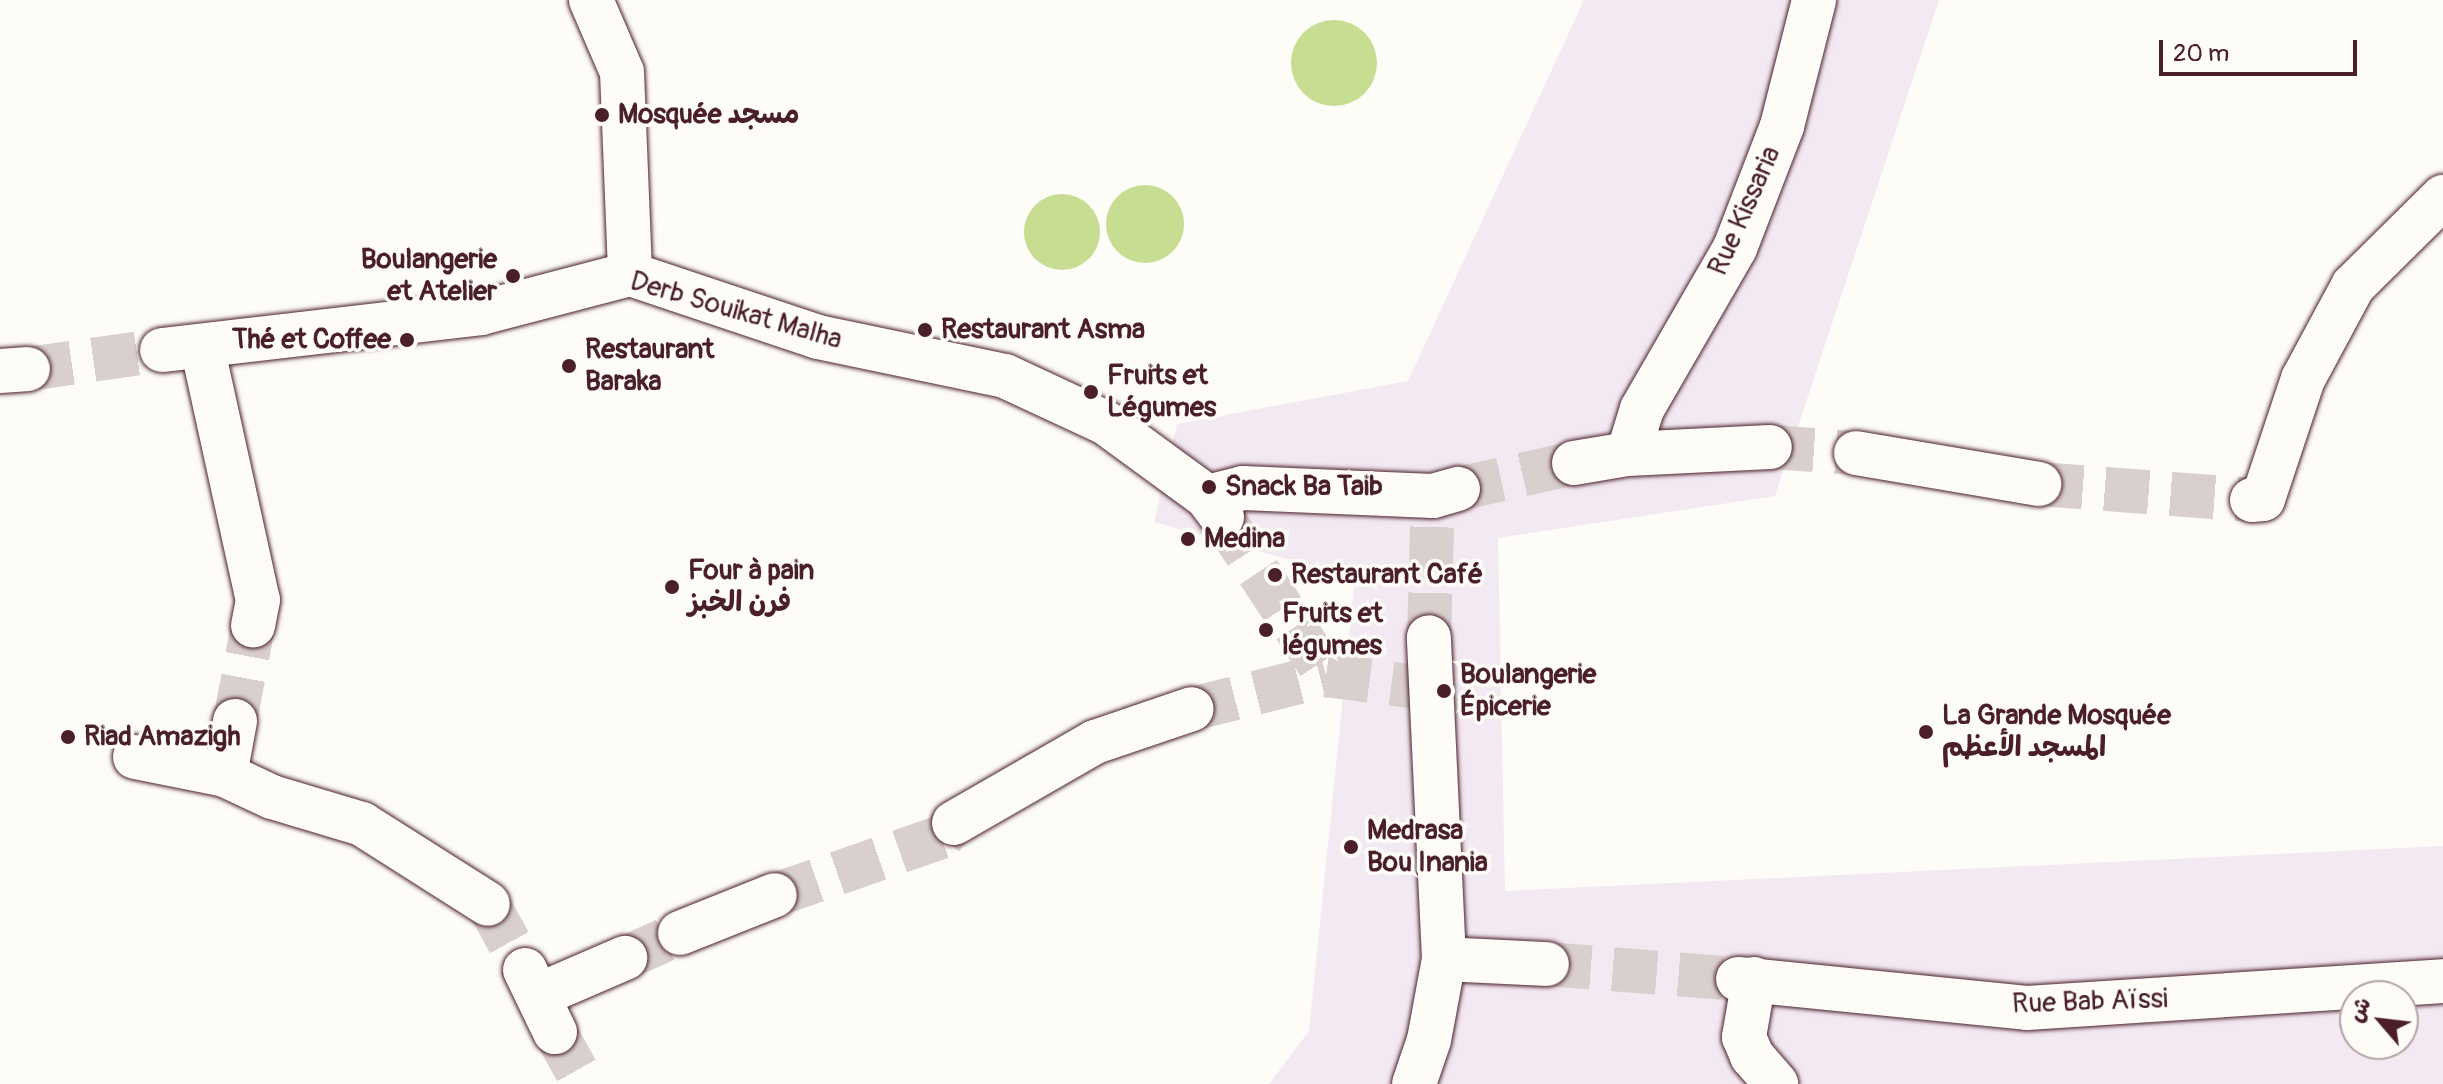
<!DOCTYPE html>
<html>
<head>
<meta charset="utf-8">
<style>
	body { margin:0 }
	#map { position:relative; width:2443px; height:1084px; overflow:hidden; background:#fdfcf7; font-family:Pangolin,"Playpen Sans Arabic",sans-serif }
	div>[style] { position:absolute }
	.built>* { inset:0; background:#f3e9f2 }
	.green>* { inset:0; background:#c6dd92 }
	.round { border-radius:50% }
	.street-tunnel>* { height:44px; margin-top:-22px; transform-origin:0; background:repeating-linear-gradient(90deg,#d9d0ce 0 44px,transparent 0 66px) }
	.roads { filter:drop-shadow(0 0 2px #4a1f2b) drop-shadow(0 0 2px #4a1f2b) }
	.street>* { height:44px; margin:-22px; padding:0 22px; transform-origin:22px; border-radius:22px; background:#fdfcf7 }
	.dots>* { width:22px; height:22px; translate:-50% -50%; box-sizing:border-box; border:4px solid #fdfcf7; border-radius:50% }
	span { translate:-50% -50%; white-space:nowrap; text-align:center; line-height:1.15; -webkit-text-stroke:7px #fdfcf7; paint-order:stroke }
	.poi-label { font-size:28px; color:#4a1f2b; font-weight:700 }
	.left { translate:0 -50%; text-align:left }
	.right { translate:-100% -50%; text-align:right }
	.street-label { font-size:28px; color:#4a1f2b }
	.north { position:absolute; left:2339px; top:980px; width:80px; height:80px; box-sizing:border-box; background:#fdfcf7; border:2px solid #b5a4a5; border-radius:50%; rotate:298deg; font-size:22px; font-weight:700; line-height:32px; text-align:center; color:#4a1f2b }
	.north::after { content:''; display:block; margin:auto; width:28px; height:36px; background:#4a1f2b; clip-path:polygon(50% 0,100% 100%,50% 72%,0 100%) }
	.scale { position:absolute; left:2159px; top:40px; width:198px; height:36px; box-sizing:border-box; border:4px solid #4a1f2b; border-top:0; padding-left:10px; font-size:24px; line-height:28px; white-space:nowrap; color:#4a1f2b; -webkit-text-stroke:6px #fdfcf7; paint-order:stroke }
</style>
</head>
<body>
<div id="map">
	<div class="built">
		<div style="clip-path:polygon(evenodd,1584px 0,1939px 0,1775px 496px,1498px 538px,1505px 891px,2443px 846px,2443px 1084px,1269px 1084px,1309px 1031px,1355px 578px,1154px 522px,1177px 424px,1408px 381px,1584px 0,2355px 996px,2403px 996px,2403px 1044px,2355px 1044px,2355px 996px)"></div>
	</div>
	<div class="green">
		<div class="round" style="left:1291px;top:20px;width:86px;height:86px"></div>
		<div class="round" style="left:1106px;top:185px;width:78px;height:78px"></div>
		<div class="round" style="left:1024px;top:194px;width:76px;height:76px"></div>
	</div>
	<div class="street-tunnel">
		<div style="left:28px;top:369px;width:135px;rotate:-8.1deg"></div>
		<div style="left:1770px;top:447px;width:86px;rotate:4deg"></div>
		<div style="left:2039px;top:484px;width:214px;rotate:4.3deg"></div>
		<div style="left:1458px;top:489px;width:119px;rotate:-12.6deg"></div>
		<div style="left:1222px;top:517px;width:189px;rotate:56.6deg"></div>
		<div style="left:1429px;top:637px;width:141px;rotate:-88.4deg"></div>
		<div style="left:1192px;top:709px;width:138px;rotate:-14.2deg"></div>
		<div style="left:1326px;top:675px;width:106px;rotate:7.6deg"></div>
		<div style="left:235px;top:721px;width:97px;rotate:-79.3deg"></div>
		<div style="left:775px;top:895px;width:177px;rotate:-19.2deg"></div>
		<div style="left:942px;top:837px;width:18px;rotate:-49deg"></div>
		<div style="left:488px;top:904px;width:74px;rotate:61deg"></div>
		<div style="left:625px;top:958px;width:60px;rotate:-24.4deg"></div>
		<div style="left:1547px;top:964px;width:192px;rotate:4.5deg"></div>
		<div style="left:555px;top:1032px;width:60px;rotate:60.9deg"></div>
	</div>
	<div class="roads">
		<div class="street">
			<div style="left:591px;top:0;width:78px;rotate:66.7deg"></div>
			<div style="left:622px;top:72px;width:202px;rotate:87.7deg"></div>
			<div style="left:202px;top:346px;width:260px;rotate:77.6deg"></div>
			<div style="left:258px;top:600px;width:26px;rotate:101deg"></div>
			<div style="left:162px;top:350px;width:321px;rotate:-6.6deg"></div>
			<div style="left:481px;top:313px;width:154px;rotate:-14.7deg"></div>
			<div style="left:630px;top:274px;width:198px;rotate:18.5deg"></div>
			<div style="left:818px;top:337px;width:191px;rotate:11.8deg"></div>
			<div style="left:1005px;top:376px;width:111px;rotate:25deg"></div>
			<div style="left:1106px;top:423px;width:125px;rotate:36.2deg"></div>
			<div style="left:1207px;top:497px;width:25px;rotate:53deg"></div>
			<div style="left:0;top:371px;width:28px;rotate:-4deg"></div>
			<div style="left:1856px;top:453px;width:186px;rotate:9.6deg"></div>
			<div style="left:1628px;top:454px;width:47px;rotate:-72.7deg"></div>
			<div style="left:1642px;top:409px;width:186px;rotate:-60deg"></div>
			<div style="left:1735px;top:248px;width:131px;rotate:-68.9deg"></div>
			<div style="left:1782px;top:126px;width:130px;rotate:-75.7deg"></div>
			<div style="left:1574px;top:463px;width:55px;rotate:-9.5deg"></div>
			<div style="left:1628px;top:454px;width:142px;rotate:-2.8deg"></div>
			<div style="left:1207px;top:497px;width:37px;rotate:-14deg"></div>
			<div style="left:1243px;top:488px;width:190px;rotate:2.4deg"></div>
			<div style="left:1433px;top:496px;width:26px;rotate:-16deg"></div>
			<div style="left:2252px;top:500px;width:11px;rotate:-5deg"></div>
			<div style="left:2263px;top:499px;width:126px;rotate:-71.6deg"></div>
			<div style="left:2303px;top:379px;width:106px;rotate:-61.7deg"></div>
			<div style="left:2353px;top:286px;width:127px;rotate:-44.7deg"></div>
			<div style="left:135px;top:757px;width:92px;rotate:11.3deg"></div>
			<div style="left:225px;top:775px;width:52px;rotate:25.1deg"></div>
			<div style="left:272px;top:797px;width:94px;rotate:16.7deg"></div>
			<div style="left:362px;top:824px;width:149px;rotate:32.4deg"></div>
			<div style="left:225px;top:775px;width:55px;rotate:-79.5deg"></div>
			<div style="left:954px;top:823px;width:163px;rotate:-29.9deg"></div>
			<div style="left:1095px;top:742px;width:102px;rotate:-18.8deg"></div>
			<div style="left:680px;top:933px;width:102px;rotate:-21.8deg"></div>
			<div style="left:1444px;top:959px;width:103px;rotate:2.8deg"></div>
			<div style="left:525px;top:970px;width:69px;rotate:64.2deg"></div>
			<div style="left:1738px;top:979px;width:290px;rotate:5.7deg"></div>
			<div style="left:2027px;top:1008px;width:417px;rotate:-3.7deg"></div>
			<div style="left:1754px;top:979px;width:59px;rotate:99.8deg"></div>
			<div style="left:1744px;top:1037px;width:21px;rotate:67deg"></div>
			<div style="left:1752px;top:1056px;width:37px;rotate:49deg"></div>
			<div style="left:539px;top:995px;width:94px;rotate:-23.3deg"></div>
			<div style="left:1414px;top:1084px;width:46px;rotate:-71.2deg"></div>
			<div style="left:1429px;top:1040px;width:82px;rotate:-79.5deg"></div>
			<div style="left:1444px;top:959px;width:322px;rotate:-92.7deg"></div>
		</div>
	</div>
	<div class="dots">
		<div style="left:602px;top:115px;background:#4a1f2b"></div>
		<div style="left:513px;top:276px;background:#4a1f2b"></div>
		<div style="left:925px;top:330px;background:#4a1f2b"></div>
		<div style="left:407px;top:340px;background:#4a1f2b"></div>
		<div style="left:569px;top:366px;background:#4a1f2b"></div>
		<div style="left:1091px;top:392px;background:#4a1f2b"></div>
		<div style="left:1209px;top:487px;background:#4a1f2b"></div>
		<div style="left:1188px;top:539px;background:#4a1f2b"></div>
		<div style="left:1275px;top:575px;background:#4a1f2b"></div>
		<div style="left:672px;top:587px;background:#4a1f2b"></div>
		<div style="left:1266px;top:630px;background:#4a1f2b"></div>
		<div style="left:1444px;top:691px;background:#4a1f2b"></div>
		<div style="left:1926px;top:732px;background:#4a1f2b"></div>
		<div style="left:68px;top:737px;background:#4a1f2b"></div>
		<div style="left:1351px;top:847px;background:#4a1f2b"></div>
	</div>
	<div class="poi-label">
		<span class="left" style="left:618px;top:115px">Mosquée مسجد</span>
		<span class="right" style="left:497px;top:276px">Boulangerie<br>et Atelier</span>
		<span class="left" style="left:941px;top:330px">Restaurant Asma</span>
		<span class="right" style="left:391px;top:340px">Thé et Coffee</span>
		<span class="left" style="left:585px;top:366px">Restaurant<br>Baraka</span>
		<span class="left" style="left:1107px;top:392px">Fruits et<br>Légumes</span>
		<span class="left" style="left:1225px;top:487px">Snack Ba Taib</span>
		<span class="left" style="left:1204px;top:539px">Medina</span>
		<span class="left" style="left:688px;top:587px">Four à pain<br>فرن الخبز</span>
		<span class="left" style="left:1291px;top:575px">Restaurant Café</span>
		<span class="left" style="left:1282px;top:630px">Fruits et<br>légumes</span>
		<span class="left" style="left:1460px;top:691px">Boulangerie<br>Épicerie</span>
		<span class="left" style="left:1942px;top:732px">La Grande Mosquée<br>المسجد الأعظم</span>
		<span class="left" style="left:84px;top:737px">Riad Amazigh</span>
		<span class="left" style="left:1367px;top:847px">Medrasa<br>Bou Inania</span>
	</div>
	<div class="street-label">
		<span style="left:1745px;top:211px;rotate:-66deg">Rue Kissaria</span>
		<span style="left:736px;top:311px;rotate:16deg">Derb Souikat Malha</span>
		<span style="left:2090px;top:1002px;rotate:-2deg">Rue Bab Aïssi</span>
	</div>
	<div class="north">ش</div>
	<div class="scale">20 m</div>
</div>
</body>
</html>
